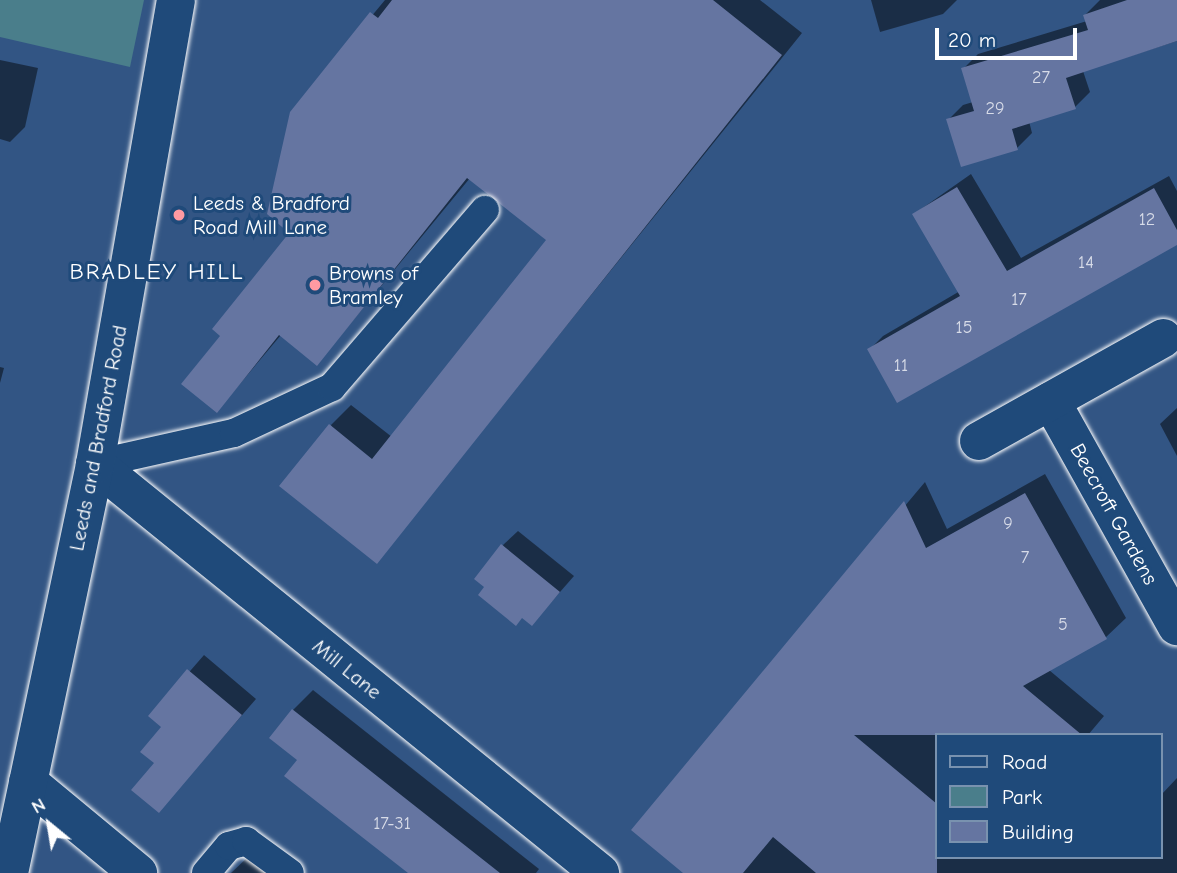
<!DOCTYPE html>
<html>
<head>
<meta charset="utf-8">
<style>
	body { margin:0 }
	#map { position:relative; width:1177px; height:873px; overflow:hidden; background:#325584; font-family:"Comic Neue",sans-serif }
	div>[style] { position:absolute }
	.green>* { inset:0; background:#4a7e8b }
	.shadow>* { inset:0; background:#0007 }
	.building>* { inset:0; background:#6575a1 }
	.roads { filter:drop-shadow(0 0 2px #fff) drop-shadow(0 0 2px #fff) }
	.service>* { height:28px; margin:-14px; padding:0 14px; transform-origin:14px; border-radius:14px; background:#1f4a7a }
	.minor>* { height:38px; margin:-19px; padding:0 19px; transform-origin:19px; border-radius:19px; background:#1f4a7a }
	.secondary>* { height:38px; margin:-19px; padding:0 19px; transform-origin:19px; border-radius:19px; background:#1f4a7a }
	.dots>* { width:19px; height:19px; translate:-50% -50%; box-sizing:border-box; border:4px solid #1f4a7a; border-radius:50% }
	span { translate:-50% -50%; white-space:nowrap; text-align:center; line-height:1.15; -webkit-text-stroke:6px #1f4a7a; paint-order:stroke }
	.number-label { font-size:18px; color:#d8dce8 }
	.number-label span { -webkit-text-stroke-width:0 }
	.poi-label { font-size:21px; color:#fff }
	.left { translate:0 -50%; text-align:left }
	.street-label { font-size:21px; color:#fff }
	.neighbourhood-label { font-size:23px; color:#fff; letter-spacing:2px }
	.legend { position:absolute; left:935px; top:733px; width:228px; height:126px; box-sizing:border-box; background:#1f4a7a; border:2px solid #7992af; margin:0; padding:9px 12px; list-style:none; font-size:21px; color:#fff }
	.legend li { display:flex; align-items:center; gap:14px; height:35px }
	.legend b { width:35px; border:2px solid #7992af }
	.north { position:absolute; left:14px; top:789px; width:70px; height:70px; -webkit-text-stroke:5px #1f4a7a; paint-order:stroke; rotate:330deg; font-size:19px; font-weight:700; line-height:28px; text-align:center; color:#fff }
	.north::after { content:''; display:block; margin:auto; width:24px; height:32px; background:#fff; clip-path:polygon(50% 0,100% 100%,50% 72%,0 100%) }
	.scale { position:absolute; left:935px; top:28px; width:142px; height:32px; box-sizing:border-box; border:4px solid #fff; border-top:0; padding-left:9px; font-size:21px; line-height:24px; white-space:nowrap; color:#fff; -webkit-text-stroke:5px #1f4a7a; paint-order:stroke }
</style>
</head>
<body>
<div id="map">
	<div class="green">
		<div style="clip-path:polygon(0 0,144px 0,130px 67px,0 37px)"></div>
	</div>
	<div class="shadow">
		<div style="clip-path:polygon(385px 0,760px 0,802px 33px,377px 561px,331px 425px,351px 405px,392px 437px,549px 240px,470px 178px,317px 364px,281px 335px,217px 411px,222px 335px,291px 232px,291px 113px)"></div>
		<div style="clip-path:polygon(871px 0,957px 0,943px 14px,880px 32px)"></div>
		<div style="clip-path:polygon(1100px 0,1177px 0,1177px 41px,1083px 71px,1090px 92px,1075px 107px,1029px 121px,1032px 133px,1017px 148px,948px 120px,963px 105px,973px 102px,963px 69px,978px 54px,1087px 21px,1085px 15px)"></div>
		<div style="clip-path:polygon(0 60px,38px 68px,25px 127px,10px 142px,0 139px)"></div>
		<div style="clip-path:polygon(971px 174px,1021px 258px,1169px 176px,1177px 191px,1177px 243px,869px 350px,883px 336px,960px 291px,914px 214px)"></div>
		<div style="clip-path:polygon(0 367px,4px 368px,0 383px)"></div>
		<div style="clip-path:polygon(1177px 408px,1177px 456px,1160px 424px)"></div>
		<div style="clip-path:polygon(1045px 474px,1126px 618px,1105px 638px,1049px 670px,1104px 716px,1088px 735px,937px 735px,937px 857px,1161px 857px,1161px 795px,1177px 778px,1177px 873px,686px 873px,633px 829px,925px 482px,947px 529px)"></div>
		<div style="clip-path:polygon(518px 531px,574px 576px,532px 624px,503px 545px)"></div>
		<div style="clip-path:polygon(204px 655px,256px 699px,159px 811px,156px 763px,164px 727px,151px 716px)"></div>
		<div style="clip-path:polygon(313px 690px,539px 869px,536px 873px,411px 873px,299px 760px,293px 710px)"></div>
		<div style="clip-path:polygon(252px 853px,276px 873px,231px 873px)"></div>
	</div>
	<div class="building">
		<div style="clip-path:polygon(392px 0,713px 0,782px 55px,377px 564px,279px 486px,329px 424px,372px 459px,546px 240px,467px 178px,317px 366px,279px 335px,217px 413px,181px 384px,220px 336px,212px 329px,289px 233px,267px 214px,290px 112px,370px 12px,378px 18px)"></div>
		<div style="clip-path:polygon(1127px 0,1177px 0,1177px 41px,1066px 78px,1076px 109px,1012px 129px,1018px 150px,961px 167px,946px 119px,974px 111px,961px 68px,1088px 30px,1083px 15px)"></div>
		<div style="clip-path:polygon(957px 187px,1007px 271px,1154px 188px,1177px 230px,1177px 245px,897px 403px,867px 349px,960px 296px,912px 214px)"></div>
		<div style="clip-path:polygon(1025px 493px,1107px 639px,1023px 686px,1082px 735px,854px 735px,937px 804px,937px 873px,816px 873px,773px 837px,743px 873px,683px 873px,631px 830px,904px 501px,926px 548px)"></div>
		<div style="clip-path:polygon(501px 544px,560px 592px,532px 626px,522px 618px,516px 626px,478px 595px,484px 587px,474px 579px)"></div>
		<div style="clip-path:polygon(187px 669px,242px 715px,159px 813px,131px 790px,154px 763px,140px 752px,161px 727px,148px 716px)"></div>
		<div style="clip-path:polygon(292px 709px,500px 873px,408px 873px,284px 776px,297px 760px,269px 738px)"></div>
	</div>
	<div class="roads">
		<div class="service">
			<div style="left:95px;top:464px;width:142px;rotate:-12.6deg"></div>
			<div style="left:234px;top:433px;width:108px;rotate:-25.1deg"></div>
			<div style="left:332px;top:387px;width:234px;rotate:-49.2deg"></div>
			<div style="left:206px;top:873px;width:35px;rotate:-50deg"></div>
			<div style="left:229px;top:846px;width:18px;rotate:-16deg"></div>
			<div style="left:246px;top:841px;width:54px;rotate:36deg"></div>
		</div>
		<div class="minor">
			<div style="left:1051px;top:401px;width:258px;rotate:60.8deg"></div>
			<div style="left:979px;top:441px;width:211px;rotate:-29.2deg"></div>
			<div style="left:95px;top:464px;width:650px;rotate:39deg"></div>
			<div style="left:28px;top:782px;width:143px;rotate:39.6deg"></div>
		</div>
		<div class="secondary">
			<div style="left:9px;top:873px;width:418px;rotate:-78.1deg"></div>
			<div style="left:95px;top:464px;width:471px;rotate:-80.1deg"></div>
		</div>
	</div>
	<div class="dots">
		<div style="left:179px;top:215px;background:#ff9aa2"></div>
		<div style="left:315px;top:285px;background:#ff9aa2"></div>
	</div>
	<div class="number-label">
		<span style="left:1041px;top:78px">27</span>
		<span style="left:995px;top:109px">29</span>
		<span style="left:1147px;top:220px">12</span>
		<span style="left:1086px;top:263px">14</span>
		<span style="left:1019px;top:300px">17</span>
		<span style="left:964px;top:328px">15</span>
		<span style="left:901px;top:366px">11</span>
		<span style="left:1008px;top:524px">9</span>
		<span style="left:1025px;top:558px">7</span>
		<span style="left:1063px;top:625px">5</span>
		<span style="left:392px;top:824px">17-31</span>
	</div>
	<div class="poi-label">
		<span class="left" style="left:193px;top:215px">Leeds &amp; Bradford<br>Road Mill Lane</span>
		<span class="left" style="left:329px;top:285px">Browns of<br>Bramley</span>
	</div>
	<div class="street-label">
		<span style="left:98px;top:438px;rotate:-79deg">Leeds and Bradford Road</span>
		<span style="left:1114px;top:514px;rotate:61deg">Beecroft Gardens</span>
		<span style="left:347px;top:669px;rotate:39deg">Mill Lane</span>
	</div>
	<div class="neighbourhood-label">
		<span style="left:157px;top:272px">BRADLEY HILL</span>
	</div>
	<ul class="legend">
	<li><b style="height:9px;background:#1f4a7a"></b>Road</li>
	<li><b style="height:19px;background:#4a7e8b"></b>Park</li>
	<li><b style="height:19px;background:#6575a1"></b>Building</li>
	</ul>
	<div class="north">N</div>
	<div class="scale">20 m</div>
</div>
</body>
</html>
